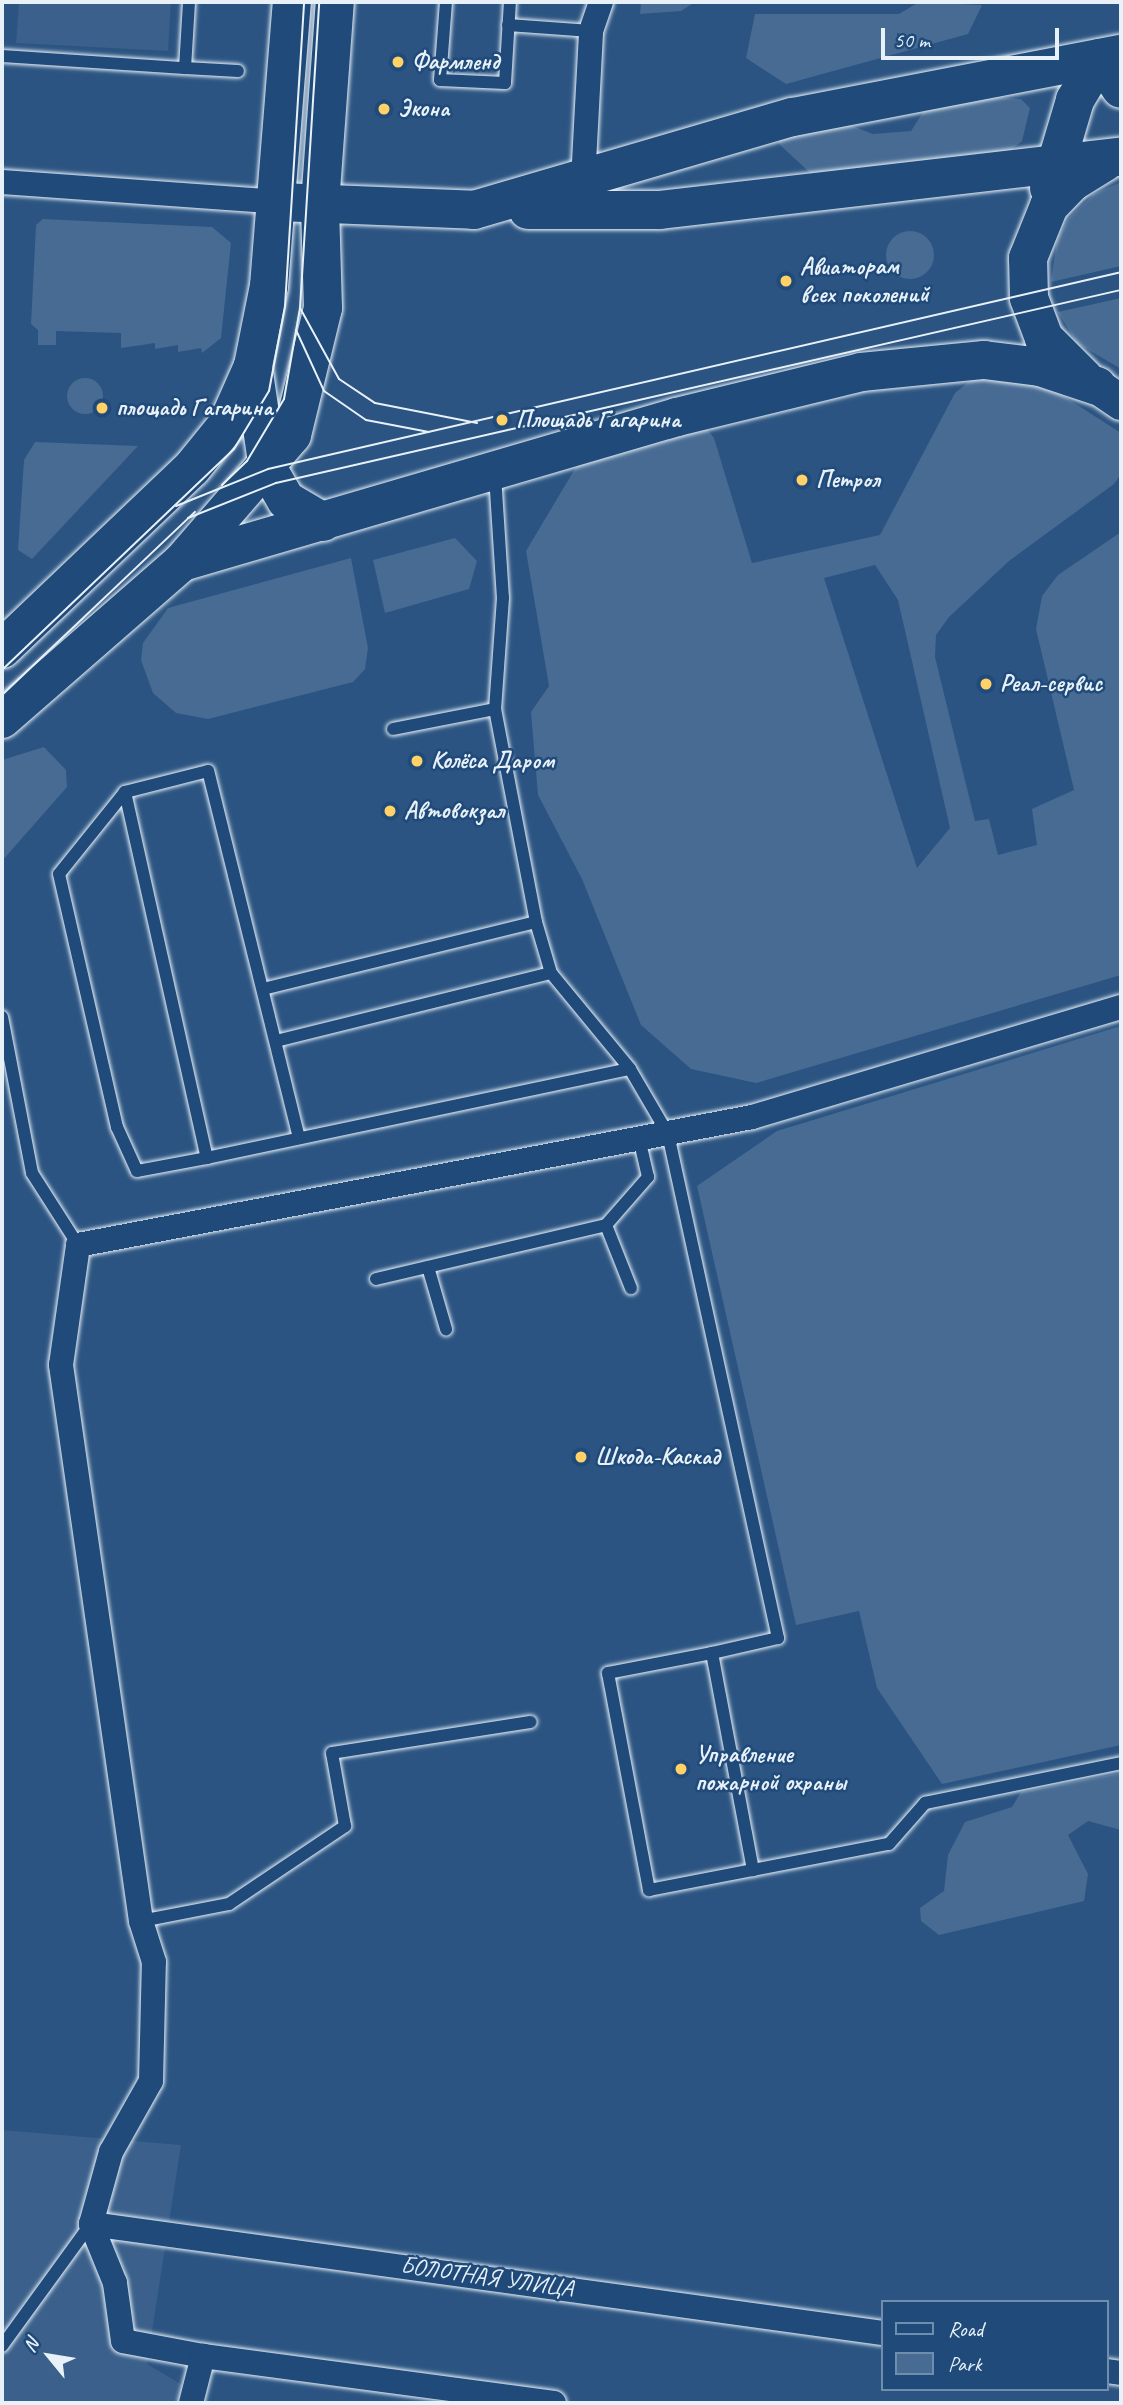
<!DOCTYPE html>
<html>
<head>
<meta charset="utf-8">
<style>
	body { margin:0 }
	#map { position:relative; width:1123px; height:2405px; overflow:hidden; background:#2b5482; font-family:Caveat,sans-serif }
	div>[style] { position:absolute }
	.built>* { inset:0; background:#3a608b }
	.green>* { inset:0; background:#476b93 }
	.round { border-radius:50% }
	.roads { filter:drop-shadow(0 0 2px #e8f1f8) drop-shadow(0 0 2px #e8f1f8) }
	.service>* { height:12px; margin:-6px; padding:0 6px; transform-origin:6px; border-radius:6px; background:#1f4a7a }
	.minor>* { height:24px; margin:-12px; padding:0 12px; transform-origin:12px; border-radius:12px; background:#1f4a7a }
	.secondary>* { height:35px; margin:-17.5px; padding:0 17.5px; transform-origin:17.5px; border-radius:17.5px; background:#1f4a7a }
	.primary>* { height:38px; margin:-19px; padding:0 19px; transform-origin:19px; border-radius:19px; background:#1f4a7a }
	.tram>* { height:2px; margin:-1px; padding:0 1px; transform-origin:1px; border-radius:1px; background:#e8f1f8 }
	.dots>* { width:19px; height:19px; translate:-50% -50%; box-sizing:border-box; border:4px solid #1f4a7a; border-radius:50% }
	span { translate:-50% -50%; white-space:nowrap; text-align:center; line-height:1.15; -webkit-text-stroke:5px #1f4a7a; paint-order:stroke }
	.poi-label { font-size:24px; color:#e8f1f8; font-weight:700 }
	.left { translate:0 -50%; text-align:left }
	.street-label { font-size:24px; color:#e8f1f8 }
	.frame { position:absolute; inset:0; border:4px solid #e8f1f8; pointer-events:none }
	.legend { position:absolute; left:881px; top:2300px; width:228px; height:91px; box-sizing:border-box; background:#1f4a7a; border:2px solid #6f8dac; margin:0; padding:9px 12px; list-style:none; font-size:21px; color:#e8f1f8 }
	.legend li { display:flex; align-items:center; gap:14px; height:35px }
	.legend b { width:35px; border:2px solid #6f8dac }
	.north { position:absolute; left:14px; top:2321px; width:70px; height:70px; -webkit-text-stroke:5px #1f4a7a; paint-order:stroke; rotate:300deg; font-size:19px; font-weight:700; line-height:28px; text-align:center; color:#e8f1f8 }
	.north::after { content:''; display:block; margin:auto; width:24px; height:32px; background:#e8f1f8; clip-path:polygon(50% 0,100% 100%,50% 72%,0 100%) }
	.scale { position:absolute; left:881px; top:28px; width:178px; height:32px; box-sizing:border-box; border:4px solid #e8f1f8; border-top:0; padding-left:9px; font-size:21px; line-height:24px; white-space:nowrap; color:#e8f1f8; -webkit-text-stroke:5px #1f4a7a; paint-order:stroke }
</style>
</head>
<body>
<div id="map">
	<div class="built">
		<div style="clip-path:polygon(19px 2px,171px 2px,168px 51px,16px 43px)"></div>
		<div style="clip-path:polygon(2px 2130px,181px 2145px,147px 2364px,189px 2389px,181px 2403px,2px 2403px)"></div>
	</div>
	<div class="green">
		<div style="clip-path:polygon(641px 2px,695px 2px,681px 11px,640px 14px)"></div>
		<div style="clip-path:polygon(919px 2px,982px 5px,968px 34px,786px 84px,746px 58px,755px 14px,899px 14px)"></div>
		<div style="clip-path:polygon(976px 96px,1021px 99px,1030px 108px,1022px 141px,1003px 156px,822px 184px,778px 143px,792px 129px,842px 122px,873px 134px,911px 131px,925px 109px)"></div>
		<div style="clip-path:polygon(1121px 182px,1121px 266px,1051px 282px,1057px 241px,1068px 219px,1094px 194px)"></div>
		<div style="clip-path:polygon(43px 219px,212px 227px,231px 243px,221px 338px,202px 353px,201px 348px,178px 352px,178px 345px,155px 349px,155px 343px,121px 348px,121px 333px,56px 331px,56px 345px,38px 345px,38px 330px,31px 324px,36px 225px)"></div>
		<div class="round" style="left:886px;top:231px;width:48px;height:48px"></div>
		<div style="clip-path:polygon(1121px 298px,1121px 369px,1077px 343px,1058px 312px)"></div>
		<div style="clip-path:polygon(evenodd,982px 371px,1040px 381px,1121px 433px,1121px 474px,1114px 484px,1009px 561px,949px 617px,936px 635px,935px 657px,975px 821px,989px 819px,998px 855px,1037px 845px,1032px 809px,1074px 790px,1036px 629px,1042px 596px,1058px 575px,1121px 532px,1121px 975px,756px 1083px,691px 1069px,641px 1025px,582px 879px,538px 795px,531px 712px,549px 686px,526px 551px,579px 462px,703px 424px,714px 438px,752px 563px,880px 535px,955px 393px,982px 371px,875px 565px,898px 600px,950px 828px,917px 868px,824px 578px,875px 565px)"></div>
		<div class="round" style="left:67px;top:378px;width:36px;height:36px"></div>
		<div style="clip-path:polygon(35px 442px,138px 446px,32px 559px,18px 550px,24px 460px)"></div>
		<div style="clip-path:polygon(455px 538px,477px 561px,469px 589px,385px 613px,373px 560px)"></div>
		<div style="clip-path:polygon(351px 558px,368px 648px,365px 669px,353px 682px,208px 719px,176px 713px,153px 693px,141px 660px,143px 643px,168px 608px)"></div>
		<div style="clip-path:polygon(44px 747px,66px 770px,67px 787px,2px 861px,2px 760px)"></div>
		<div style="clip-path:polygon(1121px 1026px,1121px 1745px,942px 1784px,877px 1688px,859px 1611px,796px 1625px,697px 1186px,777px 1131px)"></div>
		<div style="clip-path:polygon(1121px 1773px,1121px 1830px,1088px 1821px,1068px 1835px,1088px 1874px,1084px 1901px,939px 1935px,921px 1921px,920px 1908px,944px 1891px,948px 1855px,965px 1822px,1012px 1807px,1021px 1792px)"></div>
	</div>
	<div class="roads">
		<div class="service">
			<div style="left:446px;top:2px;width:78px;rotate:94.4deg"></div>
			<div style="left:440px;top:80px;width:65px;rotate:2.6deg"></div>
			<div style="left:505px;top:83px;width:81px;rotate:-86.5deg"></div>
			<div style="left:508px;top:25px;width:83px;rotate:4.1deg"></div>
			<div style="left:2px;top:56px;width:183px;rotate:3.8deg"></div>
			<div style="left:185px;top:68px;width:66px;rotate:-86.5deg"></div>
			<div style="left:185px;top:68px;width:53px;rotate:3.2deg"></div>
			<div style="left:495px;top:475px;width:123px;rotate:86.3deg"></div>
			<div style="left:503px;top:598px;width:111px;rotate:94.1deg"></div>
			<div style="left:495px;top:709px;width:217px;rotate:79.1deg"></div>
			<div style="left:536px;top:922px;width:53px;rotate:73.6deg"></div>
			<div style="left:551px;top:973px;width:124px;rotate:50.5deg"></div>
			<div style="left:630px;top:1069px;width:75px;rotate:59.7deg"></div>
			<div style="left:668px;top:1134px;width:516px;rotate:77.69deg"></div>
			<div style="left:778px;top:1638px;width:68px;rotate:167.2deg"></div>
			<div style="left:712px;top:1653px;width:221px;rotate:79.3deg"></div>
			<div style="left:393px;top:729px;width:104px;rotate:-11.1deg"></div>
			<div style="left:125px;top:792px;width:375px;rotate:77.4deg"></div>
			<div style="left:263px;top:989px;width:281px;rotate:-13.8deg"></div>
			<div style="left:2px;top:1017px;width:159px;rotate:79.1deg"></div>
			<div style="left:32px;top:1173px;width:85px;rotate:57.4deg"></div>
			<div style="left:276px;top:1041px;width:283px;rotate:-13.9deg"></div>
			<div style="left:299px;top:1138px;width:378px;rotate:-103.9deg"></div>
			<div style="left:208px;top:771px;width:86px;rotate:165.8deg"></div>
			<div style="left:125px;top:792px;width:105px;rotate:128.8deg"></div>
			<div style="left:59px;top:874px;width:260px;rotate:77.1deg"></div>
			<div style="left:117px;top:1127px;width:48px;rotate:65.6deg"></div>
			<div style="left:137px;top:1171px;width:71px;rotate:-10.5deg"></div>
			<div style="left:207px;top:1158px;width:432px;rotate:-11.9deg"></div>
			<div style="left:606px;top:1225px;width:68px;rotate:68.4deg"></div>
			<div style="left:428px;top:1267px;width:65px;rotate:73.8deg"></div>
			<div style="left:376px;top:1279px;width:236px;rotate:-13.2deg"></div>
			<div style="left:606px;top:1225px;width:64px;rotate:-48.8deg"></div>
			<div style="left:648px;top:1177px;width:39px;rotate:-103deg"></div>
			<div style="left:712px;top:1653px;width:106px;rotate:169.1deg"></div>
			<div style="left:608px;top:1673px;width:221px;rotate:79.3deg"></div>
			<div style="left:649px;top:1890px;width:244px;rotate:-10.9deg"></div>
			<div style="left:889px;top:1844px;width:55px;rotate:-48.7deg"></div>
			<div style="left:925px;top:1803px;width:200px;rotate:-11.5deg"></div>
			<div style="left:141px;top:1921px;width:90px;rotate:-10.9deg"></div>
			<div style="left:229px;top:1904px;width:140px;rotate:-33.9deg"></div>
			<div style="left:345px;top:1826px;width:74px;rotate:-100.1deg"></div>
			<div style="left:332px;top:1753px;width:201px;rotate:-8.9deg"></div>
			<div style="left:2px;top:2346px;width:150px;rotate:-54deg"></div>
		</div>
		<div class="minor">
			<div style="left:583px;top:181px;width:150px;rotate:-86.9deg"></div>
			<div style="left:591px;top:31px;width:31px;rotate:-71deg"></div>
			<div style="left:2px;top:182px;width:278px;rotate:4.1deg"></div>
			<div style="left:91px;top:2224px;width:799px;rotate:7.84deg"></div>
			<div style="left:203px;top:2356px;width:81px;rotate:-169.4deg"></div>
			<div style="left:123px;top:2341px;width:59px;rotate:-97.9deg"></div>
			<div style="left:115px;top:2283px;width:64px;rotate:-112.1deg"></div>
			<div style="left:91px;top:2224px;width:75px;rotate:-74.5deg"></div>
			<div style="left:111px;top:2152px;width:81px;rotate:-60.6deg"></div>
			<div style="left:151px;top:2081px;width:119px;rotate:-88.6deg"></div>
			<div style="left:154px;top:1962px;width:43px;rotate:-107.6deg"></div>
			<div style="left:141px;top:1921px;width:562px;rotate:-98.19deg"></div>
			<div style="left:61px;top:1365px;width:121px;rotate:-81.9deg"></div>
			<div style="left:78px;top:1245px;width:686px;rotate:-10.75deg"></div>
			<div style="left:752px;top:1117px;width:385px;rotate:-16.6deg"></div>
			<div style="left:1107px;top:2371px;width:14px;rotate:8deg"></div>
			<div style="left:191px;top:2403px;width:49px;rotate:-75.7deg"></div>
			<div style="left:203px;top:2356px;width:354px;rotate:7.6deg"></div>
		</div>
		<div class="secondary">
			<div style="left:1097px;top:386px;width:29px;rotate:34deg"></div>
		</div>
		<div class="primary">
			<div style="left:1100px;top:58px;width:37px;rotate:56deg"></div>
			<div style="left:1049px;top:188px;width:92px;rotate:-73.5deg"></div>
			<div style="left:1075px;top:100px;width:49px;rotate:-59.2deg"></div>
			<div style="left:279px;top:202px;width:195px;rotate:2.3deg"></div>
			<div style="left:474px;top:210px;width:332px;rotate:-16.3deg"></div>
			<div style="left:793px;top:117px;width:334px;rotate:-10.9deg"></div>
			<div style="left:528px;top:210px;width:132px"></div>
			<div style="left:660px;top:210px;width:464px;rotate:-6.6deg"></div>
			<div style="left:253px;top:366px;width:104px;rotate:81.7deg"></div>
			<div style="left:268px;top:469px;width:36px;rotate:60deg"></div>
			<div style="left:286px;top:500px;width:43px;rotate:30.7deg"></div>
			<div style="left:1084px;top:378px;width:57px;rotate:-135deg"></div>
			<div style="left:1044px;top:338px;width:43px;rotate:-110.6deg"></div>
			<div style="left:1029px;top:298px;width:40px;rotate:-91.4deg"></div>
			<div style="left:1028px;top:258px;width:56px;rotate:-68deg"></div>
			<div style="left:1049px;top:206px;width:32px;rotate:-46deg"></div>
			<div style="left:1071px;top:183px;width:40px;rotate:-32deg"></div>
			<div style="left:182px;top:562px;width:516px;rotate:-16.33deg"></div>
			<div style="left:677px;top:417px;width:189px;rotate:-13.7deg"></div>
			<div style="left:861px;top:372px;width:124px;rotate:-5.6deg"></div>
			<div style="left:984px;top:360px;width:56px;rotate:7.1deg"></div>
			<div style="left:1040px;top:367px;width:60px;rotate:18.4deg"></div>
			<div style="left:2px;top:649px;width:262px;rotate:-43.6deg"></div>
			<div style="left:192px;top:468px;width:55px;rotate:-50.9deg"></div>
			<div style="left:227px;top:425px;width:64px;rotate:-66.2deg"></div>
			<div style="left:253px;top:366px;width:82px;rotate:-78.7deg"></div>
			<div style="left:269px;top:286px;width:285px;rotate:-85.4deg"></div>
			<div style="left:2px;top:719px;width:239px;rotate:-41.1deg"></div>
			<div style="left:182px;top:562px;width:168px;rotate:-49.1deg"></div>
			<div style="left:292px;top:435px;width:131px;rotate:-76.3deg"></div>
			<div style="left:323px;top:308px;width:104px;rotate:-91.7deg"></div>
			<div style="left:320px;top:204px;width:203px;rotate:-85.8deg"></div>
		</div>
	</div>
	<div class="tram">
		<div style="left:300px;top:308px;width:81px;rotate:61.2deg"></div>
		<div style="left:339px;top:379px;width:43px;rotate:33.7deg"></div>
		<div style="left:375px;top:403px;width:104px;rotate:11.1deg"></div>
		<div style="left:296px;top:330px;width:67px;rotate:65.3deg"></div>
		<div style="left:324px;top:391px;width:51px;rotate:34.6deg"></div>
		<div style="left:366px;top:420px;width:64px;rotate:10.8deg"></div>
		<div style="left:222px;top:485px;width:35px;rotate:-44deg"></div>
		<div style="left:247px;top:461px;width:72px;rotate:-59.2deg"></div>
		<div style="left:284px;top:399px;width:92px;rotate:-80deg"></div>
		<div style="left:300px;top:308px;width:307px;rotate:-86.4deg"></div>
		<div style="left:176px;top:506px;width:99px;rotate:-21.9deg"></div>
		<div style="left:268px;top:469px;width:875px;rotate:-13deg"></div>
		<div style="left:188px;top:518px;width:95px;rotate:-21.7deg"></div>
		<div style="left:276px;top:483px;width:867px;rotate:-12.87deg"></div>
		<div style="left:2px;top:670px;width:320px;rotate:-43.6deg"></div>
		<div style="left:234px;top:449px;width:68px;rotate:-58.9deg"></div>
		<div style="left:269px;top:391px;width:86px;rotate:-79.3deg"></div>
		<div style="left:285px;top:306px;width:305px;rotate:-86.4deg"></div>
		<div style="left:2px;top:695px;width:266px;rotate:-43.5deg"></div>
	</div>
	<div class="dots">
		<div style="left:398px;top:62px;background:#ffd166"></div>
		<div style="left:384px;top:109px;background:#ffd166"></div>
		<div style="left:786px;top:281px;background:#ffd166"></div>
		<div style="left:102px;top:408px;background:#ffd166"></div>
		<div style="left:502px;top:420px;background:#ffd166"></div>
		<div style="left:802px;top:480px;background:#ffd166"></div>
		<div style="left:986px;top:684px;background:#ffd166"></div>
		<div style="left:417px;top:761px;background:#ffd166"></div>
		<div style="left:390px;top:811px;background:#ffd166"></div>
		<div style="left:581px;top:1457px;background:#ffd166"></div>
		<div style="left:681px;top:1769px;background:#ffd166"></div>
	</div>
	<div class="poi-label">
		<span class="left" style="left:412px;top:62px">Фармленд</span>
		<span class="left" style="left:398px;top:109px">Экона</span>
		<span class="left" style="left:800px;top:281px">Авиаторам<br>всех поколений</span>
		<span class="left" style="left:116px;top:408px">площадь Гагарина</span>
		<span class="left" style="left:516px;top:420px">Площадь Гагарина</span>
		<span class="left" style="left:816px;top:480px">Петрол</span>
		<span class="left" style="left:1000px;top:684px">Реал-сервис</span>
		<span class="left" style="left:431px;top:761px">Колёса Даром</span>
		<span class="left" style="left:404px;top:811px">Автовокзал</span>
		<span class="left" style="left:595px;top:1457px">Шкода-Каскад</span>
		<span class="left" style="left:695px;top:1769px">Управление<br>пожарной охраны</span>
	</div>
	<div class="street-label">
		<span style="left:487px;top:2277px;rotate:8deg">БОЛОТНАЯ УЛИЦА</span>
	</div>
	<div class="frame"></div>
	<ul class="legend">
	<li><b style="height:9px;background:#1f4a7a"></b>Road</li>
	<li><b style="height:19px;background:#476b93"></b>Park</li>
	</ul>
	<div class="north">N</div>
	<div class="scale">50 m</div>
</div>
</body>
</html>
